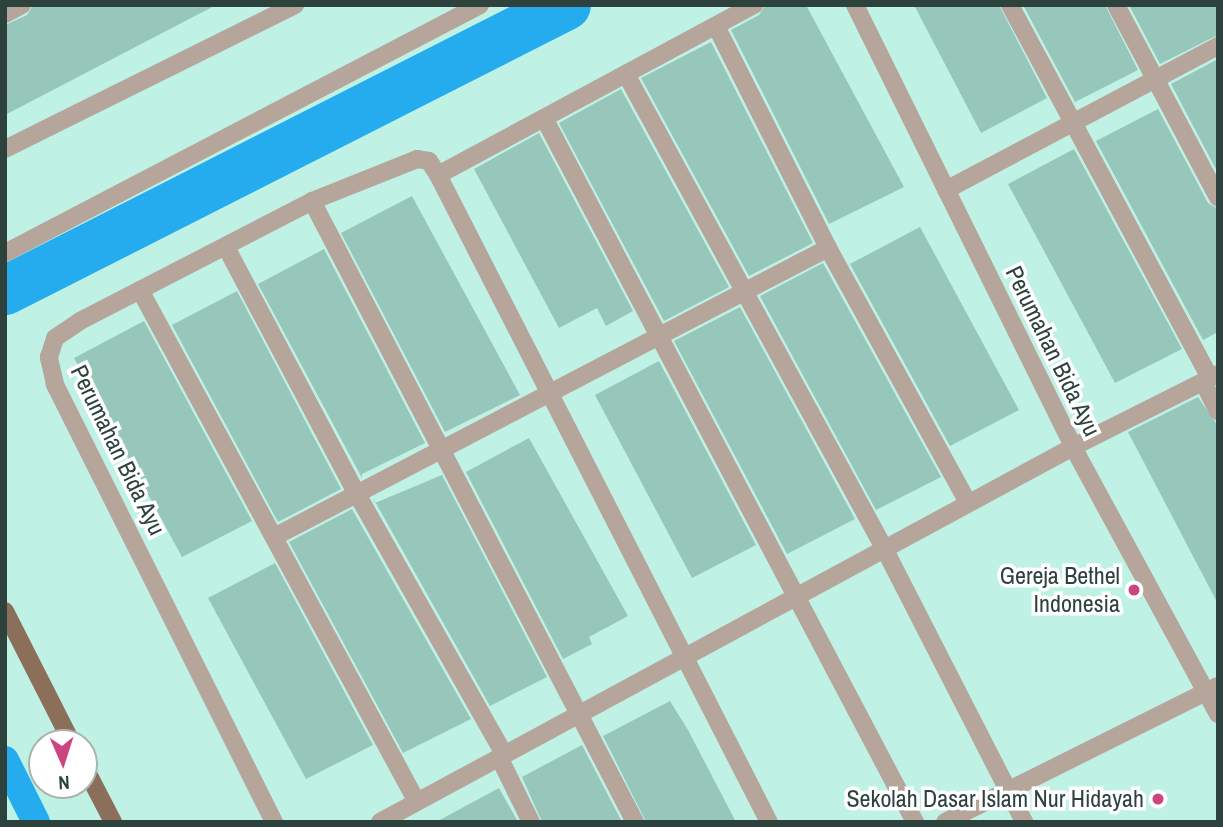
<!DOCTYPE html>
<html>
<head>
<meta charset="utf-8">
<style>
	body { margin:0 }
	#map { position:relative; width:1223px; height:827px; overflow:hidden; background:#bff2e5; font-family:"Archivo Narrow",sans-serif }
	div>[style] { position:absolute }
	.canal>* { height:28px; margin:-14px; padding:0 14px; transform-origin:14px; border-radius:14px; background:#25acef }
	.river>* { height:49px; margin:-24.5px; padding:0 24.5px; transform-origin:24.5px; border-radius:24.5px; background:#25acef }
	.building>* { inset:0; background:#96c7ba }
	.minor>* { height:18px; margin:-9px; padding:0 9px; transform-origin:9px; border-radius:9px; background:#b5a59a }
	.major>* { height:18px; margin:-9px; padding:0 9px; transform-origin:9px; border-radius:9px; background:#8b6f5b }
	.dots>* { width:19px; height:19px; translate:-50% -50%; box-sizing:border-box; border:4px solid #fff; border-radius:50% }
	span { translate:-50% -50%; white-space:nowrap; text-align:center; line-height:1.15; -webkit-text-stroke:7px #fff; paint-order:stroke }
	.street-label { font-size:24px; color:#2d423d }
	.poi-label { font-size:24px; color:#2d423d }
	.right { translate:-100% -50%; text-align:right }
	.frame { position:absolute; inset:0; border:7px solid #2d423d; pointer-events:none }
	.north { position:absolute; left:28px; top:729px; width:70px; height:70px; box-sizing:border-box; background:#fff; border:2px solid #abb3b1; border-radius:50%; rotate:177deg; font-size:19px; font-weight:700; line-height:28px; text-align:center; color:#2d423d }
	.north::after { content:''; display:block; margin:auto; width:24px; height:32px; background:#cd4580; clip-path:polygon(50% 0,100% 100%,50% 72%,0 100%) }
</style>
</head>
<body>
<div id="map">
	<div class="canal">
		<div style="left:5px;top:760px;width:69px;rotate:63.4deg"></div>
	</div>
	<div class="river">
		<div style="left:5px;top:290px;width:629px;rotate:-26.93deg"></div>
	</div>
	<div class="building">
		<div style="clip-path:polygon(33px 5px,216px 5px,5px 115px,5px 25px,27px 15px)"></div>
		<div style="clip-path:polygon(765px 5px,806px 5px,904px 187px,829px 224px,731px 30px,759px 15px)"></div>
		<div style="clip-path:polygon(914px 5px,999px 5px,1047px 98px,981px 133px)"></div>
		<div style="clip-path:polygon(1023px 5px,1105px 5px,1138px 70px,1075px 102px)"></div>
		<div style="clip-path:polygon(1129px 5px,1218px 5px,1218px 35px,1160px 64px)"></div>
		<div style="clip-path:polygon(711px 42px,813px 243px,749px 276px,641px 78px)"></div>
		<div style="clip-path:polygon(1218px 59px,1218px 173px,1171px 84px)"></div>
		<div style="clip-path:polygon(621px 89px,729px 287px,664px 321px,559px 123px)"></div>
		<div style="clip-path:polygon(1158px 109px,1208px 203px,1218px 209px,1218px 332px,1203px 340px,1096px 141px)"></div>
		<div style="clip-path:polygon(539px 133px,633px 311px,606px 326px,597px 308px,559px 328px,474px 169px)"></div>
		<div style="clip-path:polygon(1074px 149px,1182px 349px,1115px 383px,1008px 184px)"></div>
		<div style="clip-path:polygon(412px 196px,520px 395px,445px 432px,341px 233px)"></div>
		<div style="clip-path:polygon(920px 227px,1019px 410px,950px 446px,850px 264px)"></div>
		<div style="clip-path:polygon(324px 249px,425px 443px,362px 474px,362px 478px,258px 284px)"></div>
		<div style="clip-path:polygon(823px 263px,941px 477px,876px 510px,760px 296px)"></div>
		<div style="clip-path:polygon(237px 291px,341px 489px,278px 522px,172px 325px)"></div>
		<div style="clip-path:polygon(740px 307px,855px 519px,787px 554px,674px 341px)"></div>
		<div style="clip-path:polygon(144px 321px,252px 521px,182px 557px,74px 358px)"></div>
		<div style="clip-path:polygon(659px 361px,756px 545px,692px 578px,595px 395px)"></div>
		<div style="clip-path:polygon(1198px 397px,1218px 426px,1218px 604px,1128px 432px)"></div>
		<div style="clip-path:polygon(529px 438px,628px 616px,589px 637px,592px 644px,563px 659px,466px 472px)"></div>
		<div style="clip-path:polygon(442px 475px,547px 677px,490px 706px,373px 498px,375px 503px)"></div>
		<div style="clip-path:polygon(352px 509px,471px 719px,403px 753px,289px 542px)"></div>
		<div style="clip-path:polygon(275px 563px,373px 745px,306px 779px,208px 598px)"></div>
		<div style="clip-path:polygon(670px 701px,688px 730px,736px 822px,646px 822px,603px 736px)"></div>
		<div style="clip-path:polygon(582px 745px,622px 822px,542px 822px,522px 777px)"></div>
		<div style="clip-path:polygon(499px 788px,518px 822px,436px 822px)"></div>
	</div>
	<div class="minor">
		<div style="left:855px;top:5px;width:493px;rotate:63.7deg"></div>
		<div style="left:1073px;top:447px;width:304px;rotate:61.5deg"></div>
		<div style="left:1010px;top:5px;width:423px;rotate:61.8deg"></div>
		<div style="left:1116px;top:5px;width:218px;rotate:62.1deg"></div>
		<div style="left:5px;top:14px;width:19px;rotate:-28deg"></div>
		<div style="left:716px;top:26px;width:249px;rotate:63.2deg"></div>
		<div style="left:828px;top:248px;width:291px;rotate:61.2deg"></div>
		<div style="left:626px;top:74px;width:540px;rotate:61.44deg"></div>
		<div style="left:884px;top:548px;width:308px;rotate:62.9deg"></div>
		<div style="left:544px;top:118px;width:796px;rotate:62.21deg"></div>
		<div style="left:5px;top:149px;width:324px;rotate:-26.4deg"></div>
		<div style="left:438px;top:175px;width:359px;rotate:-28.3deg"></div>
		<div style="left:946px;top:190px;width:308px;rotate:-27.9deg"></div>
		<div style="left:312px;top:201px;width:700px;rotate:62.52deg"></div>
		<div style="left:226px;top:247px;width:280px;rotate:62.1deg"></div>
		<div style="left:357px;top:494px;width:299px;rotate:60.5deg"></div>
		<div style="left:5px;top:253px;width:536px;rotate:-27.57deg"></div>
		<div style="left:140px;top:290px;width:582px;rotate:61.59deg"></div>
		<div style="left:1203px;top:382px;width:33px;rotate:63deg"></div>
		<div style="left:274px;top:537px;width:625px;rotate:-27.55deg"></div>
		<div style="left:499px;top:757px;width:72px;rotate:63.8deg"></div>
		<div style="left:274px;top:822px;width:490px;rotate:-116.6deg"></div>
		<div style="left:55px;top:384px;width:28px;rotate:-103deg"></div>
		<div style="left:49px;top:357px;width:20px;rotate:-72deg"></div>
		<div style="left:55px;top:338px;width:30px;rotate:-34deg"></div>
		<div style="left:80px;top:321px;width:261px;rotate:-27.3deg"></div>
		<div style="left:312px;top:201px;width:113px;rotate:-21.8deg"></div>
		<div style="left:417px;top:159px;width:12px;rotate:9deg"></div>
		<div style="left:429px;top:161px;width:17px;rotate:57deg"></div>
		<div style="left:438px;top:175px;width:727px;rotate:62.91deg"></div>
		<div style="left:380px;top:822px;width:788px;rotate:-28.42deg"></div>
		<div style="left:1073px;top:447px;width:162px;rotate:-26.7deg"></div>
		<div style="left:945px;top:822px;width:305px;rotate:-26.5deg"></div>
	</div>
	<div class="major">
		<div style="left:5px;top:611px;width:148px;rotate:63.1deg"></div>
		<div style="left:84px;top:766px;width:63px;rotate:62.6deg"></div>
	</div>
	<div class="dots">
		<div style="left:1134px;top:590px;background:#cd4580"></div>
		<div style="left:1158px;top:799px;background:#cd4580"></div>
	</div>
	<div class="street-label">
		<span style="left:1053px;top:351px;rotate:64deg">Perumahan Bida Ayu</span>
		<span style="left:118px;top:450px;rotate:64deg">Perumahan Bida Ayu</span>
	</div>
	<div class="poi-label">
		<span class="right" style="left:1120px;top:590px">Gereja Bethel<br>Indonesia</span>
		<span class="right" style="left:1144px;top:799px">Sekolah Dasar Islam Nur Hidayah</span>
	</div>
	<div class="frame"></div>
	<div class="north">N</div>
</div>
</body>
</html>
